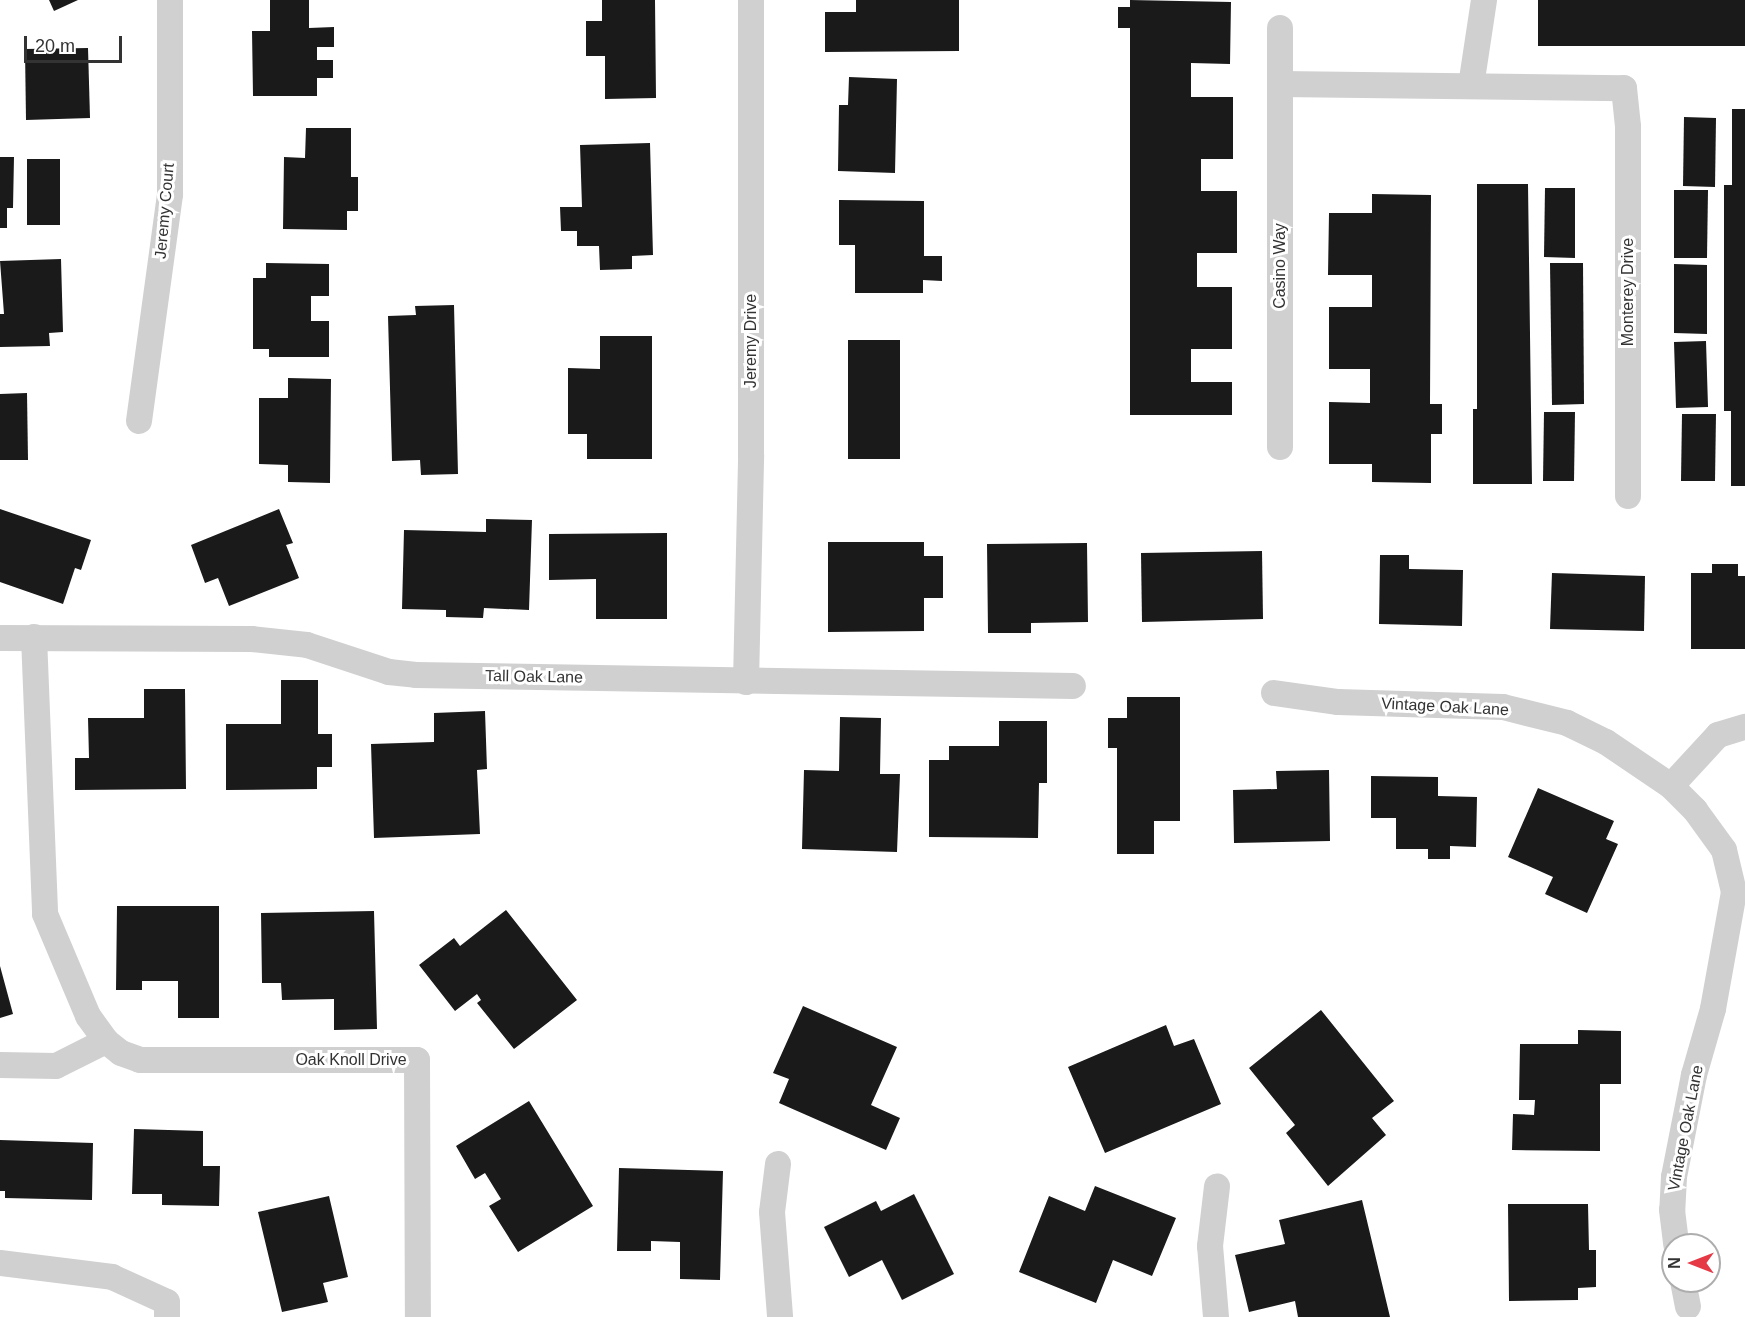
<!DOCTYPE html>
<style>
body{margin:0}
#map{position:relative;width:1745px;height:1317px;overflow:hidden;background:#fff;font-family:Helvetica,sans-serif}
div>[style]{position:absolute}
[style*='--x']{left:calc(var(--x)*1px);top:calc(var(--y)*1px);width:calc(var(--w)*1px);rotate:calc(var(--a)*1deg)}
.building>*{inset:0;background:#1a1a1a}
.minor>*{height:26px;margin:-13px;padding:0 13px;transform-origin:13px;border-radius:13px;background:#d0d0d0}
span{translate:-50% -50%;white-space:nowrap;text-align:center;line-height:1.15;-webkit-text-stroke:6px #fff;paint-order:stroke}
.street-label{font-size:16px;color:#333}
.north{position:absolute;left:1661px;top:1233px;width:60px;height:60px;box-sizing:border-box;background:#fff;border:2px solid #adadad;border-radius:50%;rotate:270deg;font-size:16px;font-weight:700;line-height:24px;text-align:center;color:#333}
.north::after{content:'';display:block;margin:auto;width:21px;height:27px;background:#e63946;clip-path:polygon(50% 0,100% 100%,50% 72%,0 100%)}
.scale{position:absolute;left:24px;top:36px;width:98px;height:27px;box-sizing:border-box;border:3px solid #333;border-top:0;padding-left:8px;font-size:18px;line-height:21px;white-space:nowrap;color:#333;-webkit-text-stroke:4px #fff;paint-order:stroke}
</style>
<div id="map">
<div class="building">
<div style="clip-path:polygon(49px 0,78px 0,54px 11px)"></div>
<div style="clip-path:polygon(270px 0,309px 0,309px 28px,334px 27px,334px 47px,317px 47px,317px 60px,333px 60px,333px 78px,317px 78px,317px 96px,253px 96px,252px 31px,270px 31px)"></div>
<div style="clip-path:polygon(602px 0,655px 0,656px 98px,605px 99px,605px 56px,586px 56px,586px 21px,602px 21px)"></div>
<div style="clip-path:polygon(856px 0,959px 0,959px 51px,825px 52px,825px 12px,856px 12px)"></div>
<div style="clip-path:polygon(1130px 0,1231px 2px,1230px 64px,1191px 63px,1191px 97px,1233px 97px,1233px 159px,1201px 159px,1201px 191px,1237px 191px,1237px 253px,1197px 253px,1197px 287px,1232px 287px,1232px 349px,1191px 349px,1191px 382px,1232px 382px,1232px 415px,1130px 415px,1130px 28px,1118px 28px,1118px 7px,1130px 7px)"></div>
<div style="clip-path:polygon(1538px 0,1745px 0,1745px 46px,1538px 46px)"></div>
<div style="clip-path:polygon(88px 48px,90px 118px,26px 120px,25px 49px)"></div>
<div style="clip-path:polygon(849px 77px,897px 79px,895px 173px,838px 171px,839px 105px,848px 105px)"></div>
<div style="clip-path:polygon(1732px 109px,1745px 109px,1745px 486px,1731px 486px,1731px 411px,1724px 411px,1724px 185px,1732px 185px)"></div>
<div style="clip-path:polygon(1684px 117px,1716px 118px,1715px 187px,1683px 186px)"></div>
<div style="clip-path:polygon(306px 128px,351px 128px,351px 177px,358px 177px,358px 211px,347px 211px,347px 230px,283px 229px,284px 157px,305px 158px)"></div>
<div style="clip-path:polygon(650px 143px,653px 255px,632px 256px,632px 269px,600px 270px,599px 246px,577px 246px,577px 231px,561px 231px,560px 207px,582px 207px,580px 145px)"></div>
<div style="clip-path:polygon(0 157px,14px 157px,13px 208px,7px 208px,7px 228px,0 228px)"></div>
<div style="clip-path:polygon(27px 159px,60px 159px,60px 225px,27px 225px)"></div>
<div style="clip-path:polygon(1477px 184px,1528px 184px,1532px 484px,1473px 484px,1473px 409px,1477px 409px)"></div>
<div style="clip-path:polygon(1545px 188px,1575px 188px,1575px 258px,1544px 257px)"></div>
<div style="clip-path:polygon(1674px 190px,1708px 190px,1707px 258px,1674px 258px)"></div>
<div style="clip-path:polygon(1372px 194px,1431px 195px,1430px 404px,1442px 404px,1442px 434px,1431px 434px,1431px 483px,1372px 482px,1372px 464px,1329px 464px,1329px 402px,1370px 403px,1370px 369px,1329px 369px,1329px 307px,1372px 307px,1372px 275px,1328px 275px,1329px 213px,1372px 213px)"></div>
<div style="clip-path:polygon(839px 200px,924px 201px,924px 256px,942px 256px,942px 281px,923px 280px,923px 293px,855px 293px,855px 245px,839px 245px)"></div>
<div style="clip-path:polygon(61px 259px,63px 332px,49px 333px,50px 346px,0 347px,0 314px,4px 314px,0 261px)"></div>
<div style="clip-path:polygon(266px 263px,329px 264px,329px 296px,311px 296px,311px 321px,329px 321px,329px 357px,269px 357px,269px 349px,253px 349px,253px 278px,266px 278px)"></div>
<div style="clip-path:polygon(1550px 263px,1583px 263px,1584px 404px,1552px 405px)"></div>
<div style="clip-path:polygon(1674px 264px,1707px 265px,1707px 334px,1674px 333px)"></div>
<div style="clip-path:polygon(454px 305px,458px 474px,421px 475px,420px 460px,392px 461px,388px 316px,416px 315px,415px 306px)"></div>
<div style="clip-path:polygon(600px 336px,652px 336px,652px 459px,587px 459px,587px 434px,568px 434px,568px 368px,600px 369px)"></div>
<div style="clip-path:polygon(848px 340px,900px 340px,900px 459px,848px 459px)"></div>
<div style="clip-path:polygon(1706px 341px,1708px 407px,1676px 408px,1674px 342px)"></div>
<div style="clip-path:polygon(288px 378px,331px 379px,330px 483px,288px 482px,288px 465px,259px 464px,259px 398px,288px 398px)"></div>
<div style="clip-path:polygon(27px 393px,28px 460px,0 460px,0 394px)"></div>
<div style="clip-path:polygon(1544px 412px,1575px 412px,1574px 481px,1543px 481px)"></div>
<div style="clip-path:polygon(1682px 414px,1716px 414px,1715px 481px,1681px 481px)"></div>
<div style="clip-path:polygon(0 509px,91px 540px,81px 570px,75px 568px,63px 604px,0 582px)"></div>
<div style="clip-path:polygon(279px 509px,293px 543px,286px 545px,299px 578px,229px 606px,218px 578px,205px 583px,191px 545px)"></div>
<div style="clip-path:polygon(486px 519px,532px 520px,529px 610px,484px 608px,483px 618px,446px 617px,446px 610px,402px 609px,404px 530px,486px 532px)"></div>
<div style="clip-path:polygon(667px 533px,667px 619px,596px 619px,596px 579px,549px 580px,549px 534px)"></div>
<div style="clip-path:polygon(828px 542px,924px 542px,924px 556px,943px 556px,943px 598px,924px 598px,924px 631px,828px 632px)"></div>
<div style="clip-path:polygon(1087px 543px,1088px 622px,1031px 623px,1031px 633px,988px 633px,987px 544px)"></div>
<div style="clip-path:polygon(1262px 551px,1263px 619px,1142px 622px,1141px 553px)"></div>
<div style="clip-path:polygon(1380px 555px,1409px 555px,1409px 569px,1463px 570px,1462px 626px,1379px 624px)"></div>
<div style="clip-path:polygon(1712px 564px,1738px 564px,1738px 576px,1745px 576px,1745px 649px,1691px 649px,1691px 573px,1712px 573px)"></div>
<div style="clip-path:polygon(1552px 573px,1645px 576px,1644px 631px,1550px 629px)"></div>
<div style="clip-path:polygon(281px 680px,318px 680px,318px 734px,332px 734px,332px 767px,317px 767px,317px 789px,226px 790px,226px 724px,281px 724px)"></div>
<div style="clip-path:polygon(144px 689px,185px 689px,186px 789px,75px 790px,75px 758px,89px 758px,88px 718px,144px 718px)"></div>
<div style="clip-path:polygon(1127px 697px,1180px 697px,1180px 821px,1154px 821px,1154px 854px,1117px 854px,1117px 748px,1108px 748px,1108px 718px,1127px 718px)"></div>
<div style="clip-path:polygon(485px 711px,487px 769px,477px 770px,480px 834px,374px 838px,371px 744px,434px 742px,434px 713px)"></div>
<div style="clip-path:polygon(840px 717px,881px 718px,880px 774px,900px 774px,897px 852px,802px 849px,804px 770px,839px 771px)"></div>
<div style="clip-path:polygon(999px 721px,1047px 721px,1047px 783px,1039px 783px,1038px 838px,929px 837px,929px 760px,949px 760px,949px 746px,999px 746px)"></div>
<div style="clip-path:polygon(1329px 770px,1330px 841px,1234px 843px,1233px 790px,1277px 789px,1276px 771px)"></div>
<div style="clip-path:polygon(1371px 776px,1438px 777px,1438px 796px,1477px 797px,1476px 847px,1450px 846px,1450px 859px,1428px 859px,1428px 849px,1396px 849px,1396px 818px,1371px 818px)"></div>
<div style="clip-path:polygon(1538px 788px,1614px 821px,1606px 839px,1618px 844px,1587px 913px,1545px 894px,1553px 877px,1508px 857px)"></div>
<div style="clip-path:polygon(117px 906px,219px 906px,219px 1018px,178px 1018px,178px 981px,142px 981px,142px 990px,116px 990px)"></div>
<div style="clip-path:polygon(506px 910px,577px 1000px,514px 1049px,477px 1003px,481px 1000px,477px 994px,455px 1011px,419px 965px,454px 938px,460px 946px)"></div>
<div style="clip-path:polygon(374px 911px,377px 1029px,334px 1030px,334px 999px,282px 1000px,281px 983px,262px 983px,261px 913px)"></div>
<div style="clip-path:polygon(0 966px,13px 1014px,0 1018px)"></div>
<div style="clip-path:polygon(803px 1006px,897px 1047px,871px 1105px,900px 1118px,886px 1150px,779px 1103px,789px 1079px,773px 1073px)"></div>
<div style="clip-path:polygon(1321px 1010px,1394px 1101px,1372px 1118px,1386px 1135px,1328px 1186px,1286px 1133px,1295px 1125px,1249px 1068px)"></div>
<div style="clip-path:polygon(1166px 1025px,1174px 1046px,1194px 1039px,1221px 1104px,1105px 1153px,1068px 1067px)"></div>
<div style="clip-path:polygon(1578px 1030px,1621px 1031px,1621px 1084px,1600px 1084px,1600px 1151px,1512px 1150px,1513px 1114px,1534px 1115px,1535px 1100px,1519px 1100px,1520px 1044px,1578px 1044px)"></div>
<div style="clip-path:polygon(529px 1101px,593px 1206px,518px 1252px,489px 1206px,501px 1199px,485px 1173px,475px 1179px,456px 1146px)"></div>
<div style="clip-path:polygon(134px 1129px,203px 1131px,203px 1166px,220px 1166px,219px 1206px,162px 1205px,162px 1194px,132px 1194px)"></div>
<div style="clip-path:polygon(0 1140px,93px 1143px,92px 1200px,5px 1198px,5px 1191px,0 1191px)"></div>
<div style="clip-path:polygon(619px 1168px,723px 1171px,720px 1280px,680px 1279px,680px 1242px,651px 1241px,651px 1251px,617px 1251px)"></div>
<div style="clip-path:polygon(1095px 1186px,1176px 1218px,1152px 1276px,1113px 1260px,1096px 1303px,1019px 1272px,1049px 1196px,1085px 1211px)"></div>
<div style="clip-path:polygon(914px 1194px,954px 1274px,902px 1300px,882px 1260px,849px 1277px,824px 1227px,876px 1201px,881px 1211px)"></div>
<div style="clip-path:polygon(329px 1196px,348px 1277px,323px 1283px,328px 1302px,282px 1312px,258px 1212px)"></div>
<div style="clip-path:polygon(1362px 1200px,1390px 1317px,1298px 1317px,1295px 1301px,1249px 1312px,1235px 1255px,1285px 1244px,1279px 1220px)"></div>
<div style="clip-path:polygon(1508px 1204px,1588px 1204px,1589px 1250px,1596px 1250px,1596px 1287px,1578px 1288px,1578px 1300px,1509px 1301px)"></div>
</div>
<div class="minor">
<div style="--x:1280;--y:28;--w:419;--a:90"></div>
<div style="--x:1280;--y:84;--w:344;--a:0.7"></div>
<div style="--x:1624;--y:88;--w:39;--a:84"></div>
<div style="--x:1628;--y:127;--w:369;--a:90"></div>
<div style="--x:1471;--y:86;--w:87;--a:-81.4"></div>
<div style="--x:139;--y:421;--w:229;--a:-82.2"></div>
<div style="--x:170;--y:194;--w:194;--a:-90"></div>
<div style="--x:34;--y:637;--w:277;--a:87.7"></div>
<div style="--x:45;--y:914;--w:111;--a:67.1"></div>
<div style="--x:88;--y:1016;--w:31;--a:54"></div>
<div style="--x:0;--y:638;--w:252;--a:0.2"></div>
<div style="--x:252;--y:639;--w:55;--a:6.2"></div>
<div style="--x:307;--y:645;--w:86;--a:18.2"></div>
<div style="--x:389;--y:672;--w:27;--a:6"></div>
<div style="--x:416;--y:675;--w:657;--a:0.96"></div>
<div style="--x:746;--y:682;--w:227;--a:-88.7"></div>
<div style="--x:751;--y:455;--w:455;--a:-90"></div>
<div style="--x:1274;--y:693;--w:65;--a:8"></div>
<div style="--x:1338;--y:702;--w:165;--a:1.7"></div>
<div style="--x:1503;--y:707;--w:66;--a:14"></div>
<div style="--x:1567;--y:723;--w:43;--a:26"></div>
<div style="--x:1606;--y:742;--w:78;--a:34.1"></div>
<div style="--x:1671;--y:786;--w:34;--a:45"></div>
<div style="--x:1695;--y:810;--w:49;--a:54.1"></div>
<div style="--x:1724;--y:850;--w:43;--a:76.6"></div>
<div style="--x:1734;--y:892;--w:119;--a:100.2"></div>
<div style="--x:1713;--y:1009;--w:69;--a:106.1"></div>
<div style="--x:1694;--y:1075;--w:104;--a:101.1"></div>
<div style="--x:1674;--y:1177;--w:33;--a:93"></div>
<div style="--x:1672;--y:1210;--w:35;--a:83"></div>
<div style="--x:1671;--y:786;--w:69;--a:-47.3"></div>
<div style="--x:1718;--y:735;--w:28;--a:-17"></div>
<div style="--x:0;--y:1065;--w:56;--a:1"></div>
<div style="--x:56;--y:1066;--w:56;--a:-26.6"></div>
<div style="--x:106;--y:1041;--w:19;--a:39"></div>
<div style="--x:121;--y:1053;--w:20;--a:20"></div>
<div style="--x:140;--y:1060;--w:277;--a:0"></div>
<div style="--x:417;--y:1060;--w:257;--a:89.8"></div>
<div style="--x:778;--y:1164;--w:48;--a:97.1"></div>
<div style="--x:772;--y:1212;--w:105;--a:85.6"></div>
<div style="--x:0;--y:1263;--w:113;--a:7.1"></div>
<div style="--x:112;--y:1277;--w:60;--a:24.4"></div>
<div style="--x:167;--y:1302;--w:15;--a:90"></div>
<div style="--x:1683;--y:1281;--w:26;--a:79"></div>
<div style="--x:1216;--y:1317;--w:71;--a:-94.8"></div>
<div style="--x:1210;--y:1246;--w:60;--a:-83.3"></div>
</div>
<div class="street-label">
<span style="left:165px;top:211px;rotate:-85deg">Jeremy Court</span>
<span style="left:1280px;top:266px;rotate:-90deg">Casino Way</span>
<span style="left:1628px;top:292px;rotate:-90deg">Monterey Drive</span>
<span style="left:751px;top:341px;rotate:-90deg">Jeremy Drive</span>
<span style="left:534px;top:677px;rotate:1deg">Tall Oak Lane</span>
<span style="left:1445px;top:707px;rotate:3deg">Vintage Oak Lane</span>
<span style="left:351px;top:1060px">Oak Knoll Drive</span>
<span style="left:1686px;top:1128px;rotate:-79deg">Vintage Oak Lane</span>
</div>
<div class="north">N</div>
<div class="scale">20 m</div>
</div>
